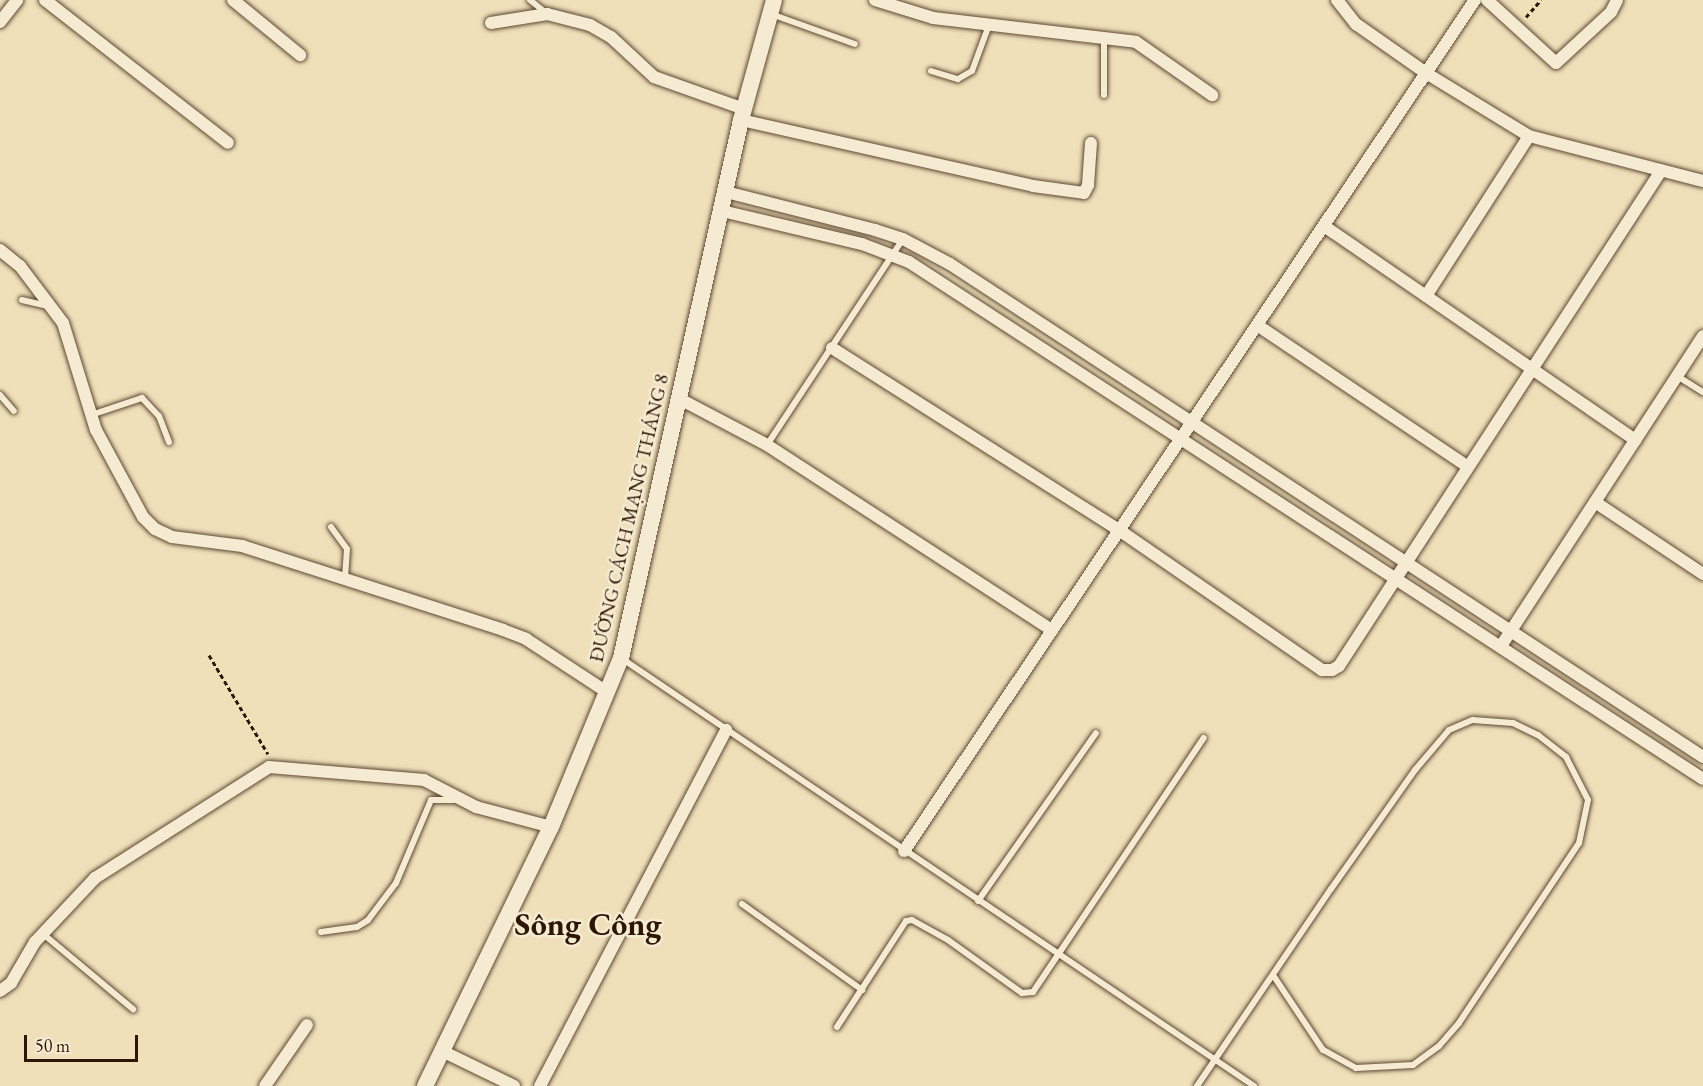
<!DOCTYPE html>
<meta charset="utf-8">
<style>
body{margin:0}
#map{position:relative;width:1703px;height:1086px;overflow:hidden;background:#efe0ba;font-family:"EB Garamond",serif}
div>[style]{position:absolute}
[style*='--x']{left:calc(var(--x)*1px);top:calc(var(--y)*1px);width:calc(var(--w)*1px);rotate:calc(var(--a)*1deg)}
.path>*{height:3px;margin-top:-1.5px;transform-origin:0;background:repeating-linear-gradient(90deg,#2e1603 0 4.5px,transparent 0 7.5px)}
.roads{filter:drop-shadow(0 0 2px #5e4831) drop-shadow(0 0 2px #5e4831)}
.lane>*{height:6px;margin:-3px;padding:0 3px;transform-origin:3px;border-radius:3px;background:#f5ebd2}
.street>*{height:12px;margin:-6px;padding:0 6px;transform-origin:6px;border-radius:6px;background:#f5ebd2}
.secondary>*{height:16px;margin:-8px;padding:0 8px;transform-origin:8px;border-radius:8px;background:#f5ebd2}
span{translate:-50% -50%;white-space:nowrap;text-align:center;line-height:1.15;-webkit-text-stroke:5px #f5ebd2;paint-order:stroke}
.street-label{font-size:20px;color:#2e1603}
.town-label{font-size:32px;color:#2e1603;font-weight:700}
.scale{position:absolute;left:24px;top:1035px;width:114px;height:27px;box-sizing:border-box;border:3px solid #2e1603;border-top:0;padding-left:8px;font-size:18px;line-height:21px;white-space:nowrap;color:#2e1603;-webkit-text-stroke:4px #f5ebd2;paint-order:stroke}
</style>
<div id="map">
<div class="path">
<div style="--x:1526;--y:17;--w:23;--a:-49"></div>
<div style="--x:209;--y:655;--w:115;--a:59.2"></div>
</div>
<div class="roads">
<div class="lane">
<div style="--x:530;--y:0;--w:21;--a:39"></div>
<div style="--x:771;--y:14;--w:89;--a:19.7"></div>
<div style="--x:1104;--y:38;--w:57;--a:90"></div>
<div style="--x:931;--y:71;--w:28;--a:17"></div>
<div style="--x:958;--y:79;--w:16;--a:-30"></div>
<div style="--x:972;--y:71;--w:49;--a:-69.7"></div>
<div style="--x:22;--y:300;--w:27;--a:13"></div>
<div style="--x:1677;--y:376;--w:31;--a:32"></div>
<div style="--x:0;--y:395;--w:21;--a:49"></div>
<div style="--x:91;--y:415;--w:54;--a:-18.4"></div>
<div style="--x:142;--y:398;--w:25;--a:47"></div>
<div style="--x:159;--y:416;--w:28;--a:69"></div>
<div style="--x:767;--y:445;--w:247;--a:-56.6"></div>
<div style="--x:331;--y:527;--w:27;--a:54"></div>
<div style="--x:347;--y:549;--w:30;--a:94"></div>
<div style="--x:621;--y:658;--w:764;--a:34.06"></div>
<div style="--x:978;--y:901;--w:205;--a:-54.9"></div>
<div style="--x:742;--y:904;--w:148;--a:35.6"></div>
<div style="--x:321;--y:932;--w:36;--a:-8"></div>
<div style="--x:357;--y:927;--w:13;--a:-32"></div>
<div style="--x:368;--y:920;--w:46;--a:-52.9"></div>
<div style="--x:396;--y:883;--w:90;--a:-67.1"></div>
<div style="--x:431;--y:800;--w:23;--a:0"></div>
<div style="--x:42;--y:933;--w:119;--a:39.9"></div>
<div style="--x:837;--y:1027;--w:126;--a:-56.9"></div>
<div style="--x:906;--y:921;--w:6;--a:-9"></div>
<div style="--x:912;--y:920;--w:41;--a:29.1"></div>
<div style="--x:948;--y:940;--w:91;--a:35.6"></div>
<div style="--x:1022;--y:993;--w:11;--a:-5"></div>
<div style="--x:1033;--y:992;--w:306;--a:-56.1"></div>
<div style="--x:1197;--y:1086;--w:238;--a:-55.8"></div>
<div style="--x:1331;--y:889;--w:146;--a:-54.8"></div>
<div style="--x:1415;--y:770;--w:52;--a:-49.6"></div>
<div style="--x:1449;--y:730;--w:26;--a:-23"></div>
<div style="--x:1473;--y:720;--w:40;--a:4.3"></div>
<div style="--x:1513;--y:723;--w:28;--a:26"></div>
<div style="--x:1538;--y:735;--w:36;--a:38"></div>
<div style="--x:1566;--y:757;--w:48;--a:62.9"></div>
<div style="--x:1588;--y:800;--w:44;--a:101.8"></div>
<div style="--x:1579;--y:843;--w:216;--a:123.7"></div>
<div style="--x:1459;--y:1023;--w:30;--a:131"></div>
<div style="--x:1439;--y:1046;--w:32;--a:144"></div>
<div style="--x:1413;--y:1065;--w:57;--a:177"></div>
<div style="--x:1356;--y:1068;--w:38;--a:-151"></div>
<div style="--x:1323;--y:1050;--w:90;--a:-123.7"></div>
</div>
<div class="street">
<div style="--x:45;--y:0;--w:232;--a:38"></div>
<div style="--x:233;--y:0;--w:87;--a:39.4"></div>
<div style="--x:875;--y:0;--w:61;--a:17.2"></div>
<div style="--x:933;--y:18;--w:204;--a:6.7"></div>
<div style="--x:1136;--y:42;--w:93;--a:34.9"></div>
<div style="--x:1337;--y:0;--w:31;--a:52"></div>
<div style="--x:1356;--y:24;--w:85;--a:35"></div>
<div style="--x:1426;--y:73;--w:121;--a:31.5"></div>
<div style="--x:1529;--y:136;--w:180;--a:14.5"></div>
<div style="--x:1487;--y:0;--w:93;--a:42.4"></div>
<div style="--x:1556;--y:63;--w:75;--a:-42.8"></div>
<div style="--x:1611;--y:12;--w:13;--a:-63"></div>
<div style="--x:0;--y:22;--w:28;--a:-52"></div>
<div style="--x:491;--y:23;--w:57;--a:-9.1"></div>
<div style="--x:547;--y:14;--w:44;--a:14.3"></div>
<div style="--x:590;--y:25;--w:24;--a:30"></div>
<div style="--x:611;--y:37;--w:59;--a:42.9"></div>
<div style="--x:654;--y:77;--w:96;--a:19.6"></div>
<div style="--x:741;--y:120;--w:299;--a:12.7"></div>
<div style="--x:1033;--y:186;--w:51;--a:7.8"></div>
<div style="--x:1084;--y:193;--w:9;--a:-63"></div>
<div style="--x:1088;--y:185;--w:42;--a:-85.9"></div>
<div style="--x:726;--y:192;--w:154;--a:14.3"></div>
<div style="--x:875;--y:230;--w:29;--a:18"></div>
<div style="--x:903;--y:239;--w:53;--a:28"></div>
<div style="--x:950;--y:264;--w:900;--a:33.21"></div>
<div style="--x:722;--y:211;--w:144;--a:13.3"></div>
<div style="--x:862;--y:244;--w:50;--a:21"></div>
<div style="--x:909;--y:262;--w:947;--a:33.07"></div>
<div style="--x:1324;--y:226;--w:378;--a:34.5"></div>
<div style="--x:0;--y:250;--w:26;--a:39"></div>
<div style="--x:20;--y:266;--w:71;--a:53"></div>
<div style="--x:63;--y:323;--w:112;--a:72.9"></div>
<div style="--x:96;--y:430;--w:99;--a:61.6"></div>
<div style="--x:143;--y:517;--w:17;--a:45"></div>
<div style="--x:155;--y:529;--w:19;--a:25"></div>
<div style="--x:172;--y:537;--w:71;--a:7.3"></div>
<div style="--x:242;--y:546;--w:274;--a:17.8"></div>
<div style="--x:503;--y:630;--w:25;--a:21"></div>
<div style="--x:526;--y:639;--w:97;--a:33.2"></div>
<div style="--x:1426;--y:296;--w:190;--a:-57.2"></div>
<div style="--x:1257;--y:325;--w:253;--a:33.9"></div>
<div style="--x:832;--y:348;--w:340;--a:32.4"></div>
<div style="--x:1119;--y:530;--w:247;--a:34.6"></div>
<div style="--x:1322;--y:670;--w:10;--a:0"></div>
<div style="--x:1332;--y:670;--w:8;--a:-30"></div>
<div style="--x:1339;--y:666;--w:591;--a:-56.96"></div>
<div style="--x:678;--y:398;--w:101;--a:27.8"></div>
<div style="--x:767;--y:445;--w:340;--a:33"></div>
<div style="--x:1595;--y:502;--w:130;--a:33.7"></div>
<div style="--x:1501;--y:646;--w:370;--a:-56.9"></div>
<div style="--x:904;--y:851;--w:1025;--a:-56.14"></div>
<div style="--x:0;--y:991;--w:14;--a:-36"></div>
<div style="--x:11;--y:983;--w:48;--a:-59.7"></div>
<div style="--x:35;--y:942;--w:88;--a:-46.8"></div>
<div style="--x:95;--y:878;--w:206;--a:-32.5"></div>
<div style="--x:269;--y:767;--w:156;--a:4.8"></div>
<div style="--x:424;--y:780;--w:59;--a:27.4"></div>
<div style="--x:476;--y:807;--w:78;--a:14.9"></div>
<div style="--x:444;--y:1052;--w:78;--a:25.9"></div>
<div style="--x:265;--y:1086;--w:74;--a:-55.5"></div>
<div style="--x:540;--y:1086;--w:402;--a:-62.4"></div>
</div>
<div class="secondary">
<div style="--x:425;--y:1086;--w:288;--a:-64.1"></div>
<div style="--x:551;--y:827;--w:183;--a:-67.5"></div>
<div style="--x:621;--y:658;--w:551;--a:-77.43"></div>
<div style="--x:741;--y:120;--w:124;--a:-74.6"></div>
</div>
</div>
<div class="street-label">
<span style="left:629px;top:518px;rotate:-77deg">ĐƯỜNG CÁCH MẠNG THÁNG 8</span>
</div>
<div class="town-label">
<span style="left:588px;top:924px">Sông Công</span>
</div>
<div class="scale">50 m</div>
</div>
